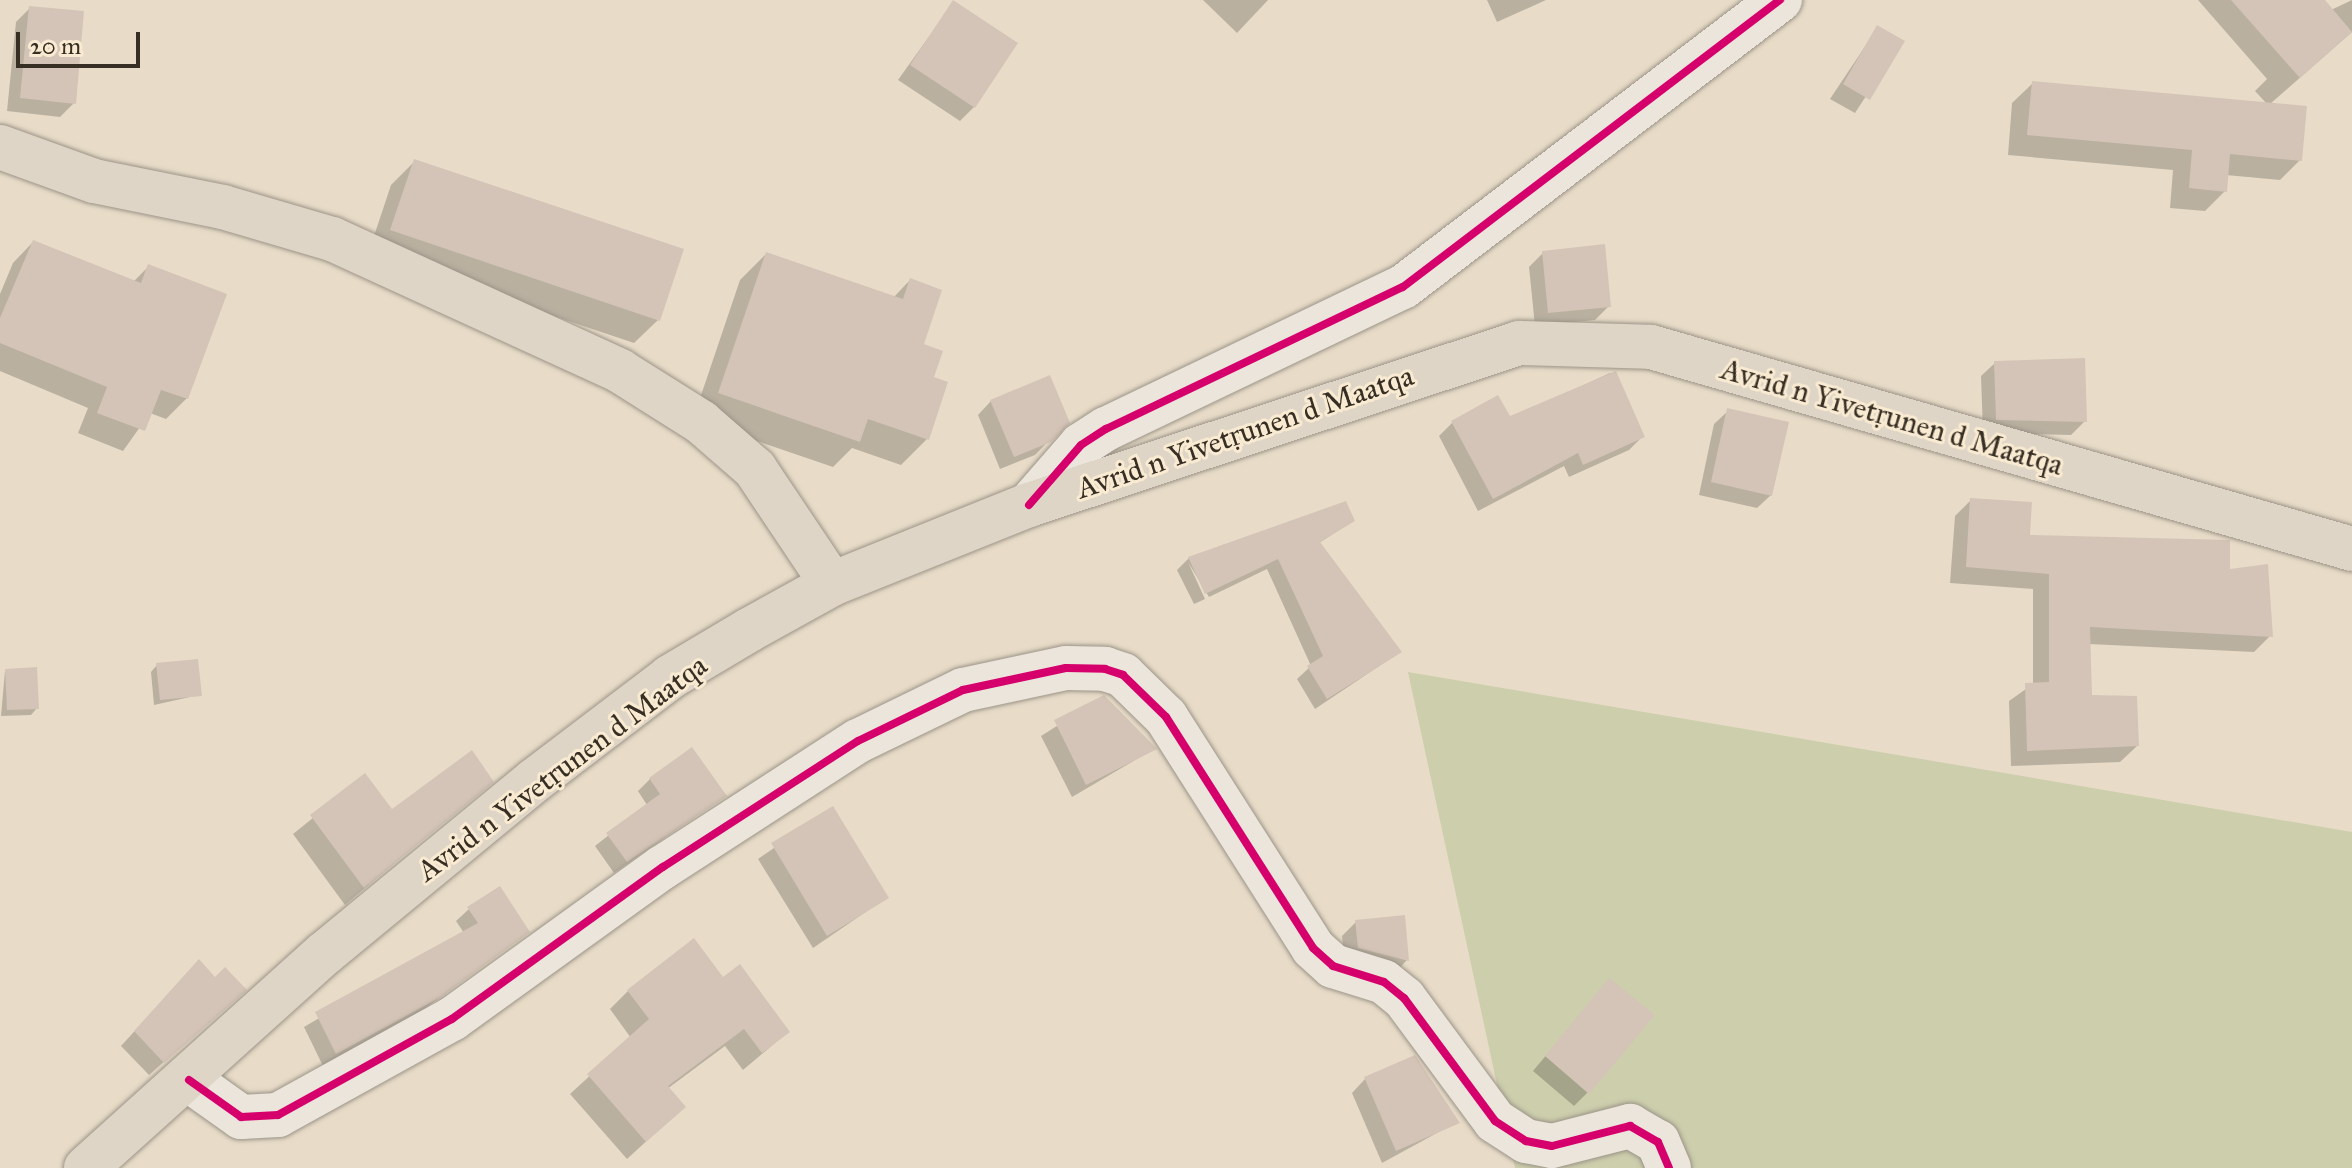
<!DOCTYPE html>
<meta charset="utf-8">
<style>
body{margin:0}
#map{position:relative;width:2352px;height:1168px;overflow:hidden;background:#e8dcc8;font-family:"IM FELL Great Primer",serif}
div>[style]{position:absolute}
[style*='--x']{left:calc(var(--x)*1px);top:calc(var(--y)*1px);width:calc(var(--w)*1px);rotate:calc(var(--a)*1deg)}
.green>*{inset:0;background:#ccceac}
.shadow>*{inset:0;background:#0003}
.building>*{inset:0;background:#d4c4b7}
.roads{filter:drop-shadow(0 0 2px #9c9488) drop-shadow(0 0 2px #9c9488)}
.minor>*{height:44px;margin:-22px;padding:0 22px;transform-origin:22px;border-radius:22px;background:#ebe5dc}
.major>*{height:44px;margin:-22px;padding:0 22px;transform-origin:22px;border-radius:22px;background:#dfd5c6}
.cycleway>*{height:8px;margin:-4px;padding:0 4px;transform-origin:4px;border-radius:4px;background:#d6006c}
span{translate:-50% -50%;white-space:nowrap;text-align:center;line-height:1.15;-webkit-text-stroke:6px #f9ead2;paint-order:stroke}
.street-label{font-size:30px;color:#382f24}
.scale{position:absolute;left:16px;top:32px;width:124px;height:36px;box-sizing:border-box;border:4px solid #382f24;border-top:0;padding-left:10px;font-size:24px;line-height:28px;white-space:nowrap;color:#382f24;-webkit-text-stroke:6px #f9ead2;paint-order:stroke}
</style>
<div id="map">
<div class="green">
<div style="clip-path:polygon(1408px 672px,2352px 832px,2352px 1168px,1515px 1168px)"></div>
</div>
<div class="shadow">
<div style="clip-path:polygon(1203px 0,1268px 0,1237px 33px)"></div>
<div style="clip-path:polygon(1487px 0,1546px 0,1497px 22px)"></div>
<div style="clip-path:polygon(2198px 0,2323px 0,2331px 10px,2352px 0,2352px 32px,2270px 104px,2300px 160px,2280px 180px,2226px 175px,2225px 191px,2205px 211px,2170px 208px,2173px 170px,2008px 155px,2012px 103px,2033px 83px,2267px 104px,2255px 91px,2267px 79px)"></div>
<div style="clip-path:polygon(953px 3px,974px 107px,960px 121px,898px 80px)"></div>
<div style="clip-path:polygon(30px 8px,74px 103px,60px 117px,7px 111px,16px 22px)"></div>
<div style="clip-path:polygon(1878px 27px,1902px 41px,1855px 113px,1830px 99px)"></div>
<div style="clip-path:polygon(415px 161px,658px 320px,634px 343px,368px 254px,391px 185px)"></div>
<div style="clip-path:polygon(33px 242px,133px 282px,148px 267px,187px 398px,166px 419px,150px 413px,123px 451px,78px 433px,88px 408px,0 371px,0 294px,13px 263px)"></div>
<div style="clip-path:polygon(1543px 253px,1609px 306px,1595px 320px,1535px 326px,1529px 267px)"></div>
<div style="clip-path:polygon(766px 254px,893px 298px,910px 280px,932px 379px,927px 439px,901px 465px,852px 448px,833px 467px,693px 419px,740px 280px)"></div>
<div style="clip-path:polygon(1995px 363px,2085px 421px,2071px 435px,1983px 433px,1981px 376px)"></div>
<div style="clip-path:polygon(1610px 373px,1643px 436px,1629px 450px,1569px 477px,1564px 466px,1478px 511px,1439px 436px,1452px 423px,1509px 419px)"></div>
<div style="clip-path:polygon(991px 401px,1067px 422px,1035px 455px,1000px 469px,978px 415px)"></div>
<div style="clip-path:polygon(1728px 411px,1771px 495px,1757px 508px,1699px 495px,1714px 424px)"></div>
<div style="clip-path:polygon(1971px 500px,2028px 537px,2228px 541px,2228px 571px,2270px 636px,2254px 652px,2089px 644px,2090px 697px,2137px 746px,2120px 762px,2011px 766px,2009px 701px,2033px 684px,2033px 589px,1950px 583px,1955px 516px)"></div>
<div style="clip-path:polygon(1345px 504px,1353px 521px,1319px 543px,1400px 652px,1315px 709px,1297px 679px,1311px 666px,1267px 569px,1209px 597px,1188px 562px,1205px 599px,1194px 604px,1177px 570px,1189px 558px)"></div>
<div style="clip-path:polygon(157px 665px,199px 695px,154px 705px,151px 672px)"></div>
<div style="clip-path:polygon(5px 671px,37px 708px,31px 715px,1px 716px)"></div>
<div style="clip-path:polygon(1103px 697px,1154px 749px,1072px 797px,1041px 736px)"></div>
<div style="clip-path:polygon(365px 776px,392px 812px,491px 781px,345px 905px,293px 834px)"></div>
<div style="clip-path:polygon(650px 779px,724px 796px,614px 873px,595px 846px,647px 805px,638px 791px)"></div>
<div style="clip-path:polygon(832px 808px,886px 898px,813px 948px,758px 859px)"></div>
<div style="clip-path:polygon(469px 909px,528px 932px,423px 1010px,323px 1066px,304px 1027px,464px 933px,456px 921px)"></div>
<div style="clip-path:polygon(1356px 922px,1407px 960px,1394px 974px,1345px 961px,1342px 936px)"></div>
<div style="clip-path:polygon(185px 976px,230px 1003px,149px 1075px,121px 1046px)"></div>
<div style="clip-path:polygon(723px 979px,788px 1032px,743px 1070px,725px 1046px,667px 1089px,664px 1125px,627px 1159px,570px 1094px,631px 1038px,610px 1009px,628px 991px)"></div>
<div style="clip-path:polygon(1609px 980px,1588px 1092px,1574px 1106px,1533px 1071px)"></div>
<div style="clip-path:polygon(1365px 1079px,1457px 1122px,1382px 1163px,1352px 1093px)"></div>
</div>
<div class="building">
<div style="clip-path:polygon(953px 0,1018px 43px,975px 108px,910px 65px)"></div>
<div style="clip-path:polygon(2231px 0,2325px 0,2352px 32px,2300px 78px)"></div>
<div style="clip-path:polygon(29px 6px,84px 11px,76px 104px,20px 98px)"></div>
<div style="clip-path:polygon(1877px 25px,1905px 41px,1870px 100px,1843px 84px)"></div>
<div style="clip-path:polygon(2032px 81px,2307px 106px,2302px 161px,2230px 154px,2227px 192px,2189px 188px,2192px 150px,2027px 135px)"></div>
<div style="clip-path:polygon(414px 159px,684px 249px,660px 321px,390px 230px)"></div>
<div style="clip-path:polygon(33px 240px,141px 283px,148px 264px,227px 294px,188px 399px,161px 390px,145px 431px,97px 413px,107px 387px,0 343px,0 318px)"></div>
<div style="clip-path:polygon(1605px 244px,1611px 307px,1548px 313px,1542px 251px)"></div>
<div style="clip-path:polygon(766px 252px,903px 299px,910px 278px,942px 290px,924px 344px,943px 351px,934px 377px,948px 382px,929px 440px,868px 419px,860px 442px,718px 393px)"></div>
<div style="clip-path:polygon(2085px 358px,2087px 422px,1996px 420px,1994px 361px)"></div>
<div style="clip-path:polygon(1616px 371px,1645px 437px,1583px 465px,1578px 453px,1493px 499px,1451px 421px,1498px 395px,1510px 416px)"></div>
<div style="clip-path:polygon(1050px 375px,1070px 423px,1051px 442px,1014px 457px,990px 400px)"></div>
<div style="clip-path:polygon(1727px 408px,1789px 422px,1772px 496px,1711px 482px)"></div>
<div style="clip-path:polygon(1970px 498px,2032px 502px,2030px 535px,2230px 540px,2230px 569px,2268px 564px,2273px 637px,2090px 627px,2092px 695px,2137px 696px,2139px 746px,2027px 751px,2025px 683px,2049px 682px,2049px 574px,1966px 567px)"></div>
<div style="clip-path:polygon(1346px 501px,1355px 521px,1320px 542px,1402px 652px,1327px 699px,1307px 666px,1323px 656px,1278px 559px,1205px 594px,1188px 557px)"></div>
<div style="clip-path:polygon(198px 659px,202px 696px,160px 700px,156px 663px)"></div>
<div style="clip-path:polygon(37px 667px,39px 709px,7px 710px,5px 669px)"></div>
<div style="clip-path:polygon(1104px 695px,1157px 749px,1086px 785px,1054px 720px)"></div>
<div style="clip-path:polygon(692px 747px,727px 796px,627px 862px,606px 833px,660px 794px,649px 778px)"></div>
<div style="clip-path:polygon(472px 750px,494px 782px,364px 888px,310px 815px,365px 773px,392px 809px)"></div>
<div style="clip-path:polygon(833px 806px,889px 898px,827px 936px,771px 843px)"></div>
<div style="clip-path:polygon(500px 886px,530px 932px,439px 998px,336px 1054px,315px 1012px,478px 923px,467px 907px)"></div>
<div style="clip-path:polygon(1405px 915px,1409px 961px,1358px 948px,1355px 920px)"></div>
<div style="clip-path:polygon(694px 938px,723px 977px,740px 964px,790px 1032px,762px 1053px,744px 1029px,668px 1086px,686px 1107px,646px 1142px,587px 1074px,649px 1019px,627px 990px)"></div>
<div style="clip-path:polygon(199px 959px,215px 977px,225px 967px,247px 990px,164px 1063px,134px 1031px)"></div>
<div style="clip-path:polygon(1609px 978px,1655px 1015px,1589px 1094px,1545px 1056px)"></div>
<div style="clip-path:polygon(1415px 1055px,1460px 1123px,1396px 1151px,1364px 1077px)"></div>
</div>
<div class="roads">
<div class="minor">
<div style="--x:1029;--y:505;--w:79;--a:-49.1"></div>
<div style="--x:1081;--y:445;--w:30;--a:-33"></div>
<div style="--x:1106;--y:429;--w:329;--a:-25.6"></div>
<div style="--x:1403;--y:287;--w:474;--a:-37.3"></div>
<div style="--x:189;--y:1080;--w:64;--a:35.4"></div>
<div style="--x:241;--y:1117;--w:37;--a:-3"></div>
<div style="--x:278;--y:1115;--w:199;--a:-28.9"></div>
<div style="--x:452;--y:1019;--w:260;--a:-35.8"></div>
<div style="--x:663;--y:867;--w:232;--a:-32.9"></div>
<div style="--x:858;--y:741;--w:117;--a:-25.9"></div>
<div style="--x:963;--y:690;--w:105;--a:-12.1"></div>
<div style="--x:1066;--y:668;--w:39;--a:1"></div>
<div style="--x:1105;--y:669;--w:19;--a:18"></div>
<div style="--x:1123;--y:675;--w:60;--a:44.3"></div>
<div style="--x:1166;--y:717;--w:274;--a:57.5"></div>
<div style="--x:1313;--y:948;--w:27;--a:42"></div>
<div style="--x:1333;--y:966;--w:53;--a:17.4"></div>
<div style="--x:1384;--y:982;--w:26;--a:39"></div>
<div style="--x:1404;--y:998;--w:153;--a:53.5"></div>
<div style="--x:1495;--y:1121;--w:37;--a:33"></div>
<div style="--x:1526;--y:1141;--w:26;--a:11"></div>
<div style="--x:1552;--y:1146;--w:81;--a:-14.4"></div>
<div style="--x:1630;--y:1126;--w:32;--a:30"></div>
<div style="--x:1658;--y:1142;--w:28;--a:67"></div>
</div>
<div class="major">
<div style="--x:0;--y:147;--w:100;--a:19.9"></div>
<div style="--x:94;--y:181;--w:132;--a:11.4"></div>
<div style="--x:223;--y:207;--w:114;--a:16.4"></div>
<div style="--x:332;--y:239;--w:317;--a:24.6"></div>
<div style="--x:620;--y:371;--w:96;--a:32.2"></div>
<div style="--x:701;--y:422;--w:72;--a:41"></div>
<div style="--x:755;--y:469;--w:138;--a:56.2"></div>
<div style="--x:86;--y:1168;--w:321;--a:-42"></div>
<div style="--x:325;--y:953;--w:272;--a:-39.5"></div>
<div style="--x:535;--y:780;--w:170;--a:-37.3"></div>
<div style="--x:670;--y:677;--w:92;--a:-30.7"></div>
<div style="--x:749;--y:630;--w:95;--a:-29"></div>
<div style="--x:832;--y:584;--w:212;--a:-21.9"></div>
<div style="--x:1029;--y:505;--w:516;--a:-18.29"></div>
<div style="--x:1519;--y:343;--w:132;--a:1.7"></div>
<div style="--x:1651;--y:347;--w:730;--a:16.07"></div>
</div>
</div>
<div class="cycleway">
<div style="--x:1029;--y:505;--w:79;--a:-49.1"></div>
<div style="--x:1081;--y:445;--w:30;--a:-33"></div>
<div style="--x:1106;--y:429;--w:329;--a:-25.6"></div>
<div style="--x:1403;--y:287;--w:474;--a:-37.3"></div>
<div style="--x:189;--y:1080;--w:64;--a:35.4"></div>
<div style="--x:241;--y:1117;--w:37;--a:-3"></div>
<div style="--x:278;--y:1115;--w:199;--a:-28.9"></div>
<div style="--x:452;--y:1019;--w:260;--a:-35.8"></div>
<div style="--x:663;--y:867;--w:232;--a:-32.9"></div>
<div style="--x:858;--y:741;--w:117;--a:-25.9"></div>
<div style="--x:963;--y:690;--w:105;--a:-12.1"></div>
<div style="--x:1066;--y:668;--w:39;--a:1"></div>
<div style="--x:1105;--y:669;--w:19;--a:18"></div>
<div style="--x:1123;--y:675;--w:60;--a:44.3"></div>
<div style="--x:1166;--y:717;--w:274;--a:57.5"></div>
<div style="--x:1313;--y:948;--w:27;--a:42"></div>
<div style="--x:1333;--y:966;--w:53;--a:17.4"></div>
<div style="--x:1384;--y:982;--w:26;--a:39"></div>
<div style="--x:1404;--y:998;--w:153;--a:53.5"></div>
<div style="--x:1495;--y:1121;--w:37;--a:33"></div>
<div style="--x:1526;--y:1141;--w:26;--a:11"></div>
<div style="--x:1552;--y:1146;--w:81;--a:-14.4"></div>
<div style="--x:1630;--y:1126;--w:32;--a:30"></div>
<div style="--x:1658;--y:1142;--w:28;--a:67"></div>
</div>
<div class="street-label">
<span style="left:1892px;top:417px;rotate:16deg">Avrid n Yivetṛunen d Maatqa</span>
<span style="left:1245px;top:432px;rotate:-19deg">Avrid n Yivetṛunen d Maatqa</span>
<span style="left:562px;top:768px;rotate:-37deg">Avrid n Yivetṛunen d Maatqa</span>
</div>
<div class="scale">20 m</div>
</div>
